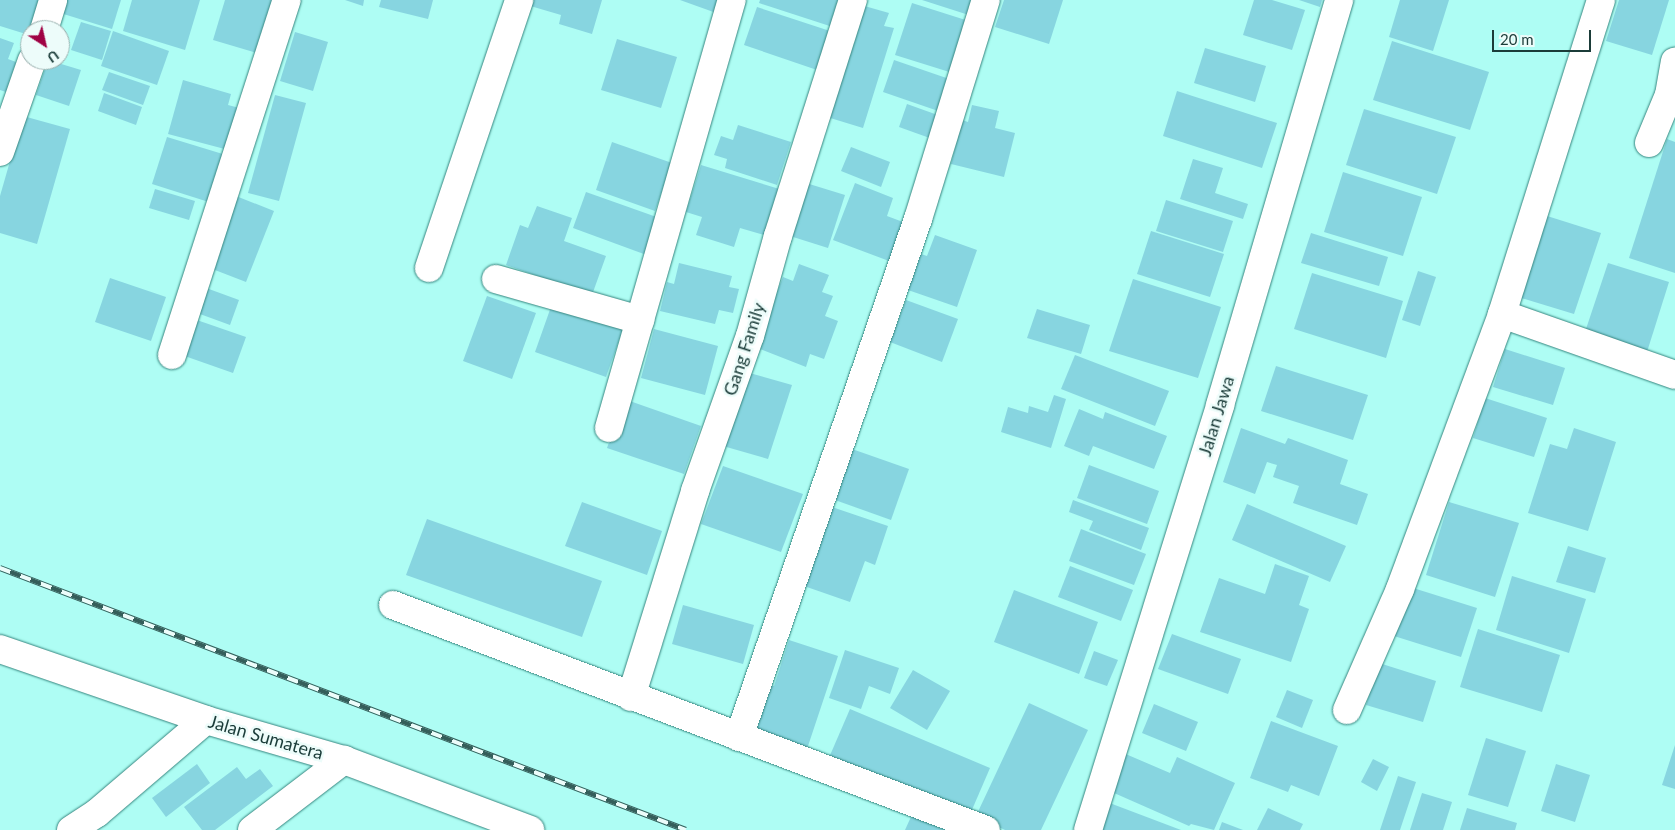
<!DOCTYPE html>
<style>
body{margin:0}
#map{position:relative;width:1675px;height:830px;overflow:hidden;background:#aefdf4;font-family:Lato,sans-serif}
div>[style]{position:absolute}
[style*='--x']{left:calc(var(--x)*1px);top:calc(var(--y)*1px);width:calc(var(--w)*1px);rotate:calc(var(--a)*1deg)}
.building>*{inset:0;background:#87d5e0}
.roads{filter:drop-shadow(0 0 1px #35857e) drop-shadow(0 0 1px #35857e)}
.minor>*{height:28px;margin:-14px;padding:0 14px;transform-origin:14px;border-radius:14px;background:#fff}
.rail>*{height:5.5px;margin-top:-2.75px;transform-origin:0;background:repeating-linear-gradient(90deg,#edfcfa 0 11px,#355e5a 0 22px);box-sizing:border-box;border-block:1px solid #355e5a}
span{translate:-50% -50%;white-space:nowrap;text-align:center;line-height:1.15;-webkit-text-stroke:5px #edfcfa;paint-order:stroke}
.street-label{font-size:18px;color:#1b3c39}
.north{position:absolute;left:20px;top:20px;width:50px;height:50px;box-sizing:border-box;background:#edfcfa;border:1px solid #99afad;border-radius:50%;rotate:145deg;font-size:14px;font-weight:700;line-height:20px;text-align:center;color:#1b3c39}
.north::after{content:'';display:block;margin:auto;width:18px;height:22px;background:#9f0244;clip-path:polygon(50% 0,100% 100%,50% 72%,0 100%)}
.scale{position:absolute;left:1492px;top:30px;width:99px;height:22px;box-sizing:border-box;border:2px solid #1b3c39;border-top:0;padding-left:6px;font-size:15px;line-height:18px;white-space:nowrap;color:#1b3c39;-webkit-text-stroke:4px #edfcfa;paint-order:stroke}
</style>
<div id="map">
<div class="building">
<div style="clip-path:polygon(0 0,40px 0,29px 35px,0 26px)"></div>
<div style="clip-path:polygon(61px 0,121px 0,112px 29px,57px 12px)"></div>
<div style="clip-path:polygon(132px 0,200px 0,185px 50px,123px 31px)"></div>
<div style="clip-path:polygon(225px 0,284px 0,267px 56px,213px 40px)"></div>
<div style="clip-path:polygon(345px 0,364px 0,363px 6px)"></div>
<div style="clip-path:polygon(381px 0,433px 0,428px 19px,379px 7px)"></div>
<div style="clip-path:polygon(529px 0,602px 0,592px 34px,559px 24px,561px 15px,527px 5px)"></div>
<div style="clip-path:polygon(680px 0,724px 0,719px 14px)"></div>
<div style="clip-path:polygon(760px 0,852px 0,842px 30px,759px 3px)"></div>
<div style="clip-path:polygon(922px 0,980px 0,975px 17px)"></div>
<div style="clip-path:polygon(1004px 0,1063px 0,1049px 44px,995px 27px)"></div>
<div style="clip-path:polygon(1254px 0,1272px 0,1305px 10px,1292px 50px,1243px 35px)"></div>
<div style="clip-path:polygon(1299px 0,1322px 0,1320px 7px)"></div>
<div style="clip-path:polygon(1400px 0,1449px 0,1433px 51px,1389px 37px)"></div>
<div style="clip-path:polygon(1619px 0,1669px 0,1652px 55px,1606px 41px)"></div>
<div style="clip-path:polygon(912px 3px,975px 23px,959px 75px,895px 55px)"></div>
<div style="clip-path:polygon(861px 5px,889px 13px,884px 26px,894px 28px,863px 128px,827px 117px)"></div>
<div style="clip-path:polygon(757px 7px,833px 32px,820px 71px,744px 45px)"></div>
<div style="clip-path:polygon(81px 22px,111px 31px,102px 60px,71px 50px)"></div>
<div style="clip-path:polygon(113px 31px,169px 51px,157px 85px,101px 66px)"></div>
<div style="clip-path:polygon(295px 32px,328px 42px,313px 91px,280px 81px)"></div>
<div style="clip-path:polygon(0 38px,14px 43px,8px 59px,16px 62px,6px 92px,0 90px)"></div>
<div style="clip-path:polygon(617px 39px,677px 57px,661px 108px,601px 90px)"></div>
<div style="clip-path:polygon(1392px 41px,1489px 72px,1470px 130px,1373px 100px)"></div>
<div style="clip-path:polygon(1205px 48px,1266px 66px,1255px 102px,1194px 83px)"></div>
<div style="clip-path:polygon(48px 60px,81px 70px,69px 106px,36px 95px)"></div>
<div style="clip-path:polygon(894px 60px,958px 82px,947px 114px,883px 92px)"></div>
<div style="clip-path:polygon(109px 72px,150px 86px,143px 105px,102px 90px)"></div>
<div style="clip-path:polygon(183px 80px,231px 94px,228px 105px,247px 110px,236px 152px,168px 134px)"></div>
<div style="clip-path:polygon(1177px 91px,1277px 123px,1262px 168px,1163px 136px)"></div>
<div style="clip-path:polygon(104px 93px,142px 107px,136px 125px,98px 111px)"></div>
<div style="clip-path:polygon(275px 95px,306px 103px,279px 201px,248px 193px)"></div>
<div style="clip-path:polygon(907px 104px,946px 118px,938px 141px,899px 127px)"></div>
<div style="clip-path:polygon(972px 105px,999px 111px,995px 128px,1015px 133px,1004px 177px,951px 164px,962px 120px,968px 122px)"></div>
<div style="clip-path:polygon(1364px 109px,1456px 137px,1437px 194px,1346px 165px)"></div>
<div style="clip-path:polygon(23px 116px,70px 129px,37px 244px,0 233px,0 196px)"></div>
<div style="clip-path:polygon(738px 125px,791px 142px,777px 185px,725px 168px,727px 159px,714px 155px,721px 136px,733px 140px)"></div>
<div style="clip-path:polygon(167px 137px,226px 155px,215px 204px,152px 184px)"></div>
<div style="clip-path:polygon(1667px 139px,1675px 142px,1675px 273px,1629px 258px)"></div>
<div style="clip-path:polygon(612px 142px,672px 163px,655px 211px,596px 190px)"></div>
<div style="clip-path:polygon(851px 147px,890px 162px,881px 187px,841px 171px)"></div>
<div style="clip-path:polygon(1193px 159px,1223px 168px,1215px 193px,1248px 204px,1243px 219px,1180px 199px)"></div>
<div style="clip-path:polygon(701px 165px,786px 191px,771px 237px,740px 228px,734px 247px,696px 235px,702px 217px,686px 212px)"></div>
<div style="clip-path:polygon(1343px 172px,1422px 197px,1403px 256px,1324px 232px)"></div>
<div style="clip-path:polygon(806px 183px,845px 195px,828px 248px,790px 236px)"></div>
<div style="clip-path:polygon(855px 183px,893px 198px,887px 216px,911px 225px,897px 264px,833px 240px)"></div>
<div style="clip-path:polygon(155px 189px,195px 201px,189px 220px,149px 208px)"></div>
<div style="clip-path:polygon(586px 192px,665px 220px,652px 257px,573px 228px)"></div>
<div style="clip-path:polygon(231px 194px,274px 211px,246px 282px,202px 265px)"></div>
<div style="clip-path:polygon(1166px 200px,1233px 221px,1223px 252px,1156px 231px)"></div>
<div style="clip-path:polygon(537px 206px,572px 218px,564px 241px,606px 256px,592px 295px,506px 265px,520px 225px,528px 228px)"></div>
<div style="clip-path:polygon(1544px 215px,1601px 233px,1574px 314px,1518px 297px)"></div>
<div style="clip-path:polygon(1151px 231px,1224px 254px,1210px 297px,1137px 274px)"></div>
<div style="clip-path:polygon(1311px 233px,1388px 257px,1379px 286px,1301px 263px)"></div>
<div style="clip-path:polygon(935px 235px,977px 250px,957px 307px,908px 290px,921px 254px,927px 256px)"></div>
<div style="clip-path:polygon(679px 263px,732px 276px,729px 287px,739px 289px,733px 313px,719px 310px,715px 324px,660px 311px,667px 282px,674px 284px)"></div>
<div style="clip-path:polygon(1608px 263px,1669px 282px,1647px 352px,1585px 332px)"></div>
<div style="clip-path:polygon(799px 264px,829px 275px,822px 292px,833px 296px,825px 316px,838px 321px,824px 359px,810px 354px,806px 367px,755px 347px,783px 277px,793px 281px)"></div>
<div style="clip-path:polygon(1418px 271px,1436px 277px,1420px 326px,1402px 320px)"></div>
<div style="clip-path:polygon(1312px 273px,1403px 301px,1386px 358px,1294px 329px)"></div>
<div style="clip-path:polygon(110px 278px,166px 297px,151px 341px,95px 322px)"></div>
<div style="clip-path:polygon(1133px 279px,1221px 307px,1198px 378px,1109px 351px)"></div>
<div style="clip-path:polygon(198px 285px,239px 300px,230px 325px,189px 310px)"></div>
<div style="clip-path:polygon(487px 296px,536px 313px,512px 379px,463px 361px)"></div>
<div style="clip-path:polygon(906px 300px,958px 319px,942px 362px,890px 342px)"></div>
<div style="clip-path:polygon(552px 304px,623px 329px,606px 377px,535px 352px)"></div>
<div style="clip-path:polygon(1037px 309px,1090px 325px,1081px 354px,1027px 338px)"></div>
<div style="clip-path:polygon(191px 318px,246px 337px,233px 373px,179px 354px)"></div>
<div style="clip-path:polygon(654px 329px,718px 346px,705px 395px,641px 378px)"></div>
<div style="clip-path:polygon(1505px 349px,1565px 368px,1553px 405px,1493px 387px)"></div>
<div style="clip-path:polygon(1075px 355px,1169px 391px,1155px 426px,1061px 389px)"></div>
<div style="clip-path:polygon(1276px 366px,1368px 395px,1353px 440px,1261px 411px)"></div>
<div style="clip-path:polygon(746px 372px,792px 385px,768px 459px,723px 446px)"></div>
<div style="clip-path:polygon(1054px 395px,1066px 399px,1051px 448px,1001px 432px,1008px 407px,1028px 413px,1029px 406px,1048px 412px)"></div>
<div style="clip-path:polygon(1485px 398px,1547px 418px,1534px 457px,1473px 438px)"></div>
<div style="clip-path:polygon(624px 399px,701px 426px,684px 474px,607px 448px)"></div>
<div style="clip-path:polygon(1079px 409px,1103px 419px,1105px 412px,1167px 436px,1154px 469px,1093px 446px,1089px 456px,1064px 446px)"></div>
<div style="clip-path:polygon(1241px 428px,1285px 444px,1288px 438px,1348px 460px,1340px 484px,1368px 494px,1357px 525px,1293px 503px,1299px 486px,1273px 477px,1277px 465px,1267px 462px,1255px 494px,1223px 482px)"></div>
<div style="clip-path:polygon(1574px 428px,1616px 442px,1588px 531px,1528px 513px,1550px 444px,1567px 449px)"></div>
<div style="clip-path:polygon(852px 449px,909px 469px,891px 520px,835px 500px)"></div>
<div style="clip-path:polygon(1089px 465px,1159px 491px,1147px 524px,1077px 498px)"></div>
<div style="clip-path:polygon(723px 466px,803px 494px,781px 552px,701px 524px)"></div>
<div style="clip-path:polygon(1073px 500px,1149px 528px,1141px 550px,1089px 530px,1093px 521px,1069px 512px)"></div>
<div style="clip-path:polygon(582px 502px,662px 531px,647px 575px,565px 546px)"></div>
<div style="clip-path:polygon(1449px 502px,1519px 523px,1495px 597px,1426px 575px)"></div>
<div style="clip-path:polygon(1247px 504px,1346px 546px,1330px 582px,1232px 540px)"></div>
<div style="clip-path:polygon(832px 507px,888px 526px,875px 565px,865px 561px,850px 602px,804px 586px)"></div>
<div style="clip-path:polygon(427px 519px,602px 581px,582px 637px,406px 575px)"></div>
<div style="clip-path:polygon(1081px 529px,1146px 554px,1134px 585px,1069px 561px)"></div>
<div style="clip-path:polygon(1568px 546px,1606px 558px,1595px 593px,1556px 582px)"></div>
<div style="clip-path:polygon(1275px 564px,1309px 576px,1299px 605px,1309px 609px,1291px 662px,1200px 632px,1219px 578px,1265px 594px)"></div>
<div style="clip-path:polygon(1070px 566px,1133px 590px,1121px 621px,1058px 597px)"></div>
<div style="clip-path:polygon(1512px 576px,1586px 599px,1569px 653px,1496px 630px)"></div>
<div style="clip-path:polygon(1410px 587px,1477px 608px,1461px 657px,1394px 636px)"></div>
<div style="clip-path:polygon(1014px 590px,1098px 622px,1079px 674px,994px 642px)"></div>
<div style="clip-path:polygon(683px 605px,754px 625px,743px 664px,672px 644px)"></div>
<div style="clip-path:polygon(1478px 629px,1560px 655px,1542px 712px,1460px 687px)"></div>
<div style="clip-path:polygon(1172px 634px,1241px 659px,1228px 694px,1158px 669px)"></div>
<div style="clip-path:polygon(789px 640px,838px 656px,807px 749px,749px 730px,765px 683px,774px 686px)"></div>
<div style="clip-path:polygon(845px 650px,899px 668px,890px 694px,869px 686px,861px 709px,829px 698px)"></div>
<div style="clip-path:polygon(1094px 651px,1118px 660px,1107px 686px,1084px 678px)"></div>
<div style="clip-path:polygon(1379px 663px,1436px 681px,1423px 722px,1366px 705px)"></div>
<div style="clip-path:polygon(913px 670px,950px 691px,927px 730px,890px 708px)"></div>
<div style="clip-path:polygon(1287px 690px,1313px 700px,1302px 728px,1276px 717px)"></div>
<div style="clip-path:polygon(1029px 703px,1088px 730px,1041px 830px,1005px 830px,976px 816px)"></div>
<div style="clip-path:polygon(1154px 704px,1198px 722px,1186px 751px,1142px 733px)"></div>
<div style="clip-path:polygon(850px 709px,990px 768px,968px 819px,828px 760px)"></div>
<div style="clip-path:polygon(1271px 721px,1338px 746px,1319px 796px,1291px 785px,1288px 792px,1250px 778px)"></div>
<div style="clip-path:polygon(1486px 738px,1526px 751px,1508px 807px,1468px 795px)"></div>
<div style="clip-path:polygon(1675px 745px,1675px 789px,1662px 785px)"></div>
<div style="clip-path:polygon(1121px 752px,1170px 773px,1177px 757px,1235px 783px,1214px 830px,1191px 824px,1189px 826px,1105px 789px)"></div>
<div style="clip-path:polygon(1373px 759px,1389px 767px,1377px 791px,1361px 782px)"></div>
<div style="clip-path:polygon(197px 764px,210px 783px,166px 817px,152px 798px)"></div>
<div style="clip-path:polygon(1556px 764px,1590px 775px,1575px 822px,1541px 811px)"></div>
<div style="clip-path:polygon(237px 767px,246px 779px,260px 769px,273px 786px,215px 830px,202px 830px,184px 807px)"></div>
<div style="clip-path:polygon(1398px 776px,1416px 782px,1400px 830px,1380px 830px)"></div>
<div style="clip-path:polygon(1422px 793px,1452px 802px,1443px 830px,1410px 830px)"></div>
<div style="clip-path:polygon(1107px 802px,1181px 830px,1096px 830px)"></div>
<div style="clip-path:polygon(915px 808px,965px 830px,905px 830px)"></div>
<div style="clip-path:polygon(1268px 808px,1303px 824px,1300px 830px,1257px 830px)"></div>
<div style="clip-path:polygon(1467px 808px,1517px 823px,1515px 830px,1460px 830px)"></div>
<div style="clip-path:polygon(1222px 822px,1243px 830px,1219px 830px)"></div>
</div>
<div class="roads">
<div class="minor">
<div style="--x:44;--y:30;--w:31;--a:-73"></div>
<div style="--x:1649;--y:143;--w:52;--a:-67.4"></div>
<div style="--x:1669;--y:95;--w:34;--a:-80"></div>
<div style="--x:0;--y:152;--w:97;--a:-70.8"></div>
<div style="--x:429;--y:268;--w:283;--a:-71.4"></div>
<div style="--x:496;--y:279;--w:150;--a:15.9"></div>
<div style="--x:1502;--y:314;--w:183;--a:19.4"></div>
<div style="--x:172;--y:355;--w:373;--a:-72.1"></div>
<div style="--x:609;--y:428;--w:445;--a:-74"></div>
<div style="--x:393;--y:605;--w:634;--a:20.78"></div>
<div style="--x:0;--y:649;--w:218;--a:19"></div>
<div style="--x:206;--y:720;--w:144;--a:16.2"></div>
<div style="--x:344;--y:760;--w:199;--a:20.6"></div>
<div style="--x:631;--y:697;--w:216;--a:-72.7"></div>
<div style="--x:695;--y:491;--w:164;--a:-70.5"></div>
<div style="--x:750;--y:336;--w:104;--a:-74.4"></div>
<div style="--x:778;--y:236;--w:248;--a:-72.4"></div>
<div style="--x:1347;--y:710;--w:132;--a:-66.3"></div>
<div style="--x:1400;--y:589;--w:293;--a:-69.6"></div>
<div style="--x:1502;--y:314;--w:329;--a:-72.5"></div>
<div style="--x:739;--y:737;--w:548;--a:-70.94"></div>
<div style="--x:918;--y:219;--w:229;--a:-72.8"></div>
<div style="--x:71;--y:830;--w:31;--a:-33"></div>
<div style="--x:97;--y:813;--w:143;--a:-40.5"></div>
<div style="--x:252;--y:830;--w:116;--a:-37.3"></div>
<div style="--x:1088;--y:830;--w:445;--a:-72.7"></div>
<div style="--x:1220;--y:405;--w:422;--a:-73.6"></div>
</div>
</div>
<div class="rail">
<div style="--x:0;--y:568;--w:734;--a:20.9"></div>
</div>
<div class="street-label">
<span style="left:744px;top:349px;rotate:-72deg">Gang Family</span>
<span style="left:1216px;top:416px;rotate:-73deg">Jalan Jawa</span>
<span style="left:266px;top:737px;rotate:16deg">Jalan Sumatera</span>
</div>
<div class="north">U</div>
<div class="scale">20 m</div>
</div>
